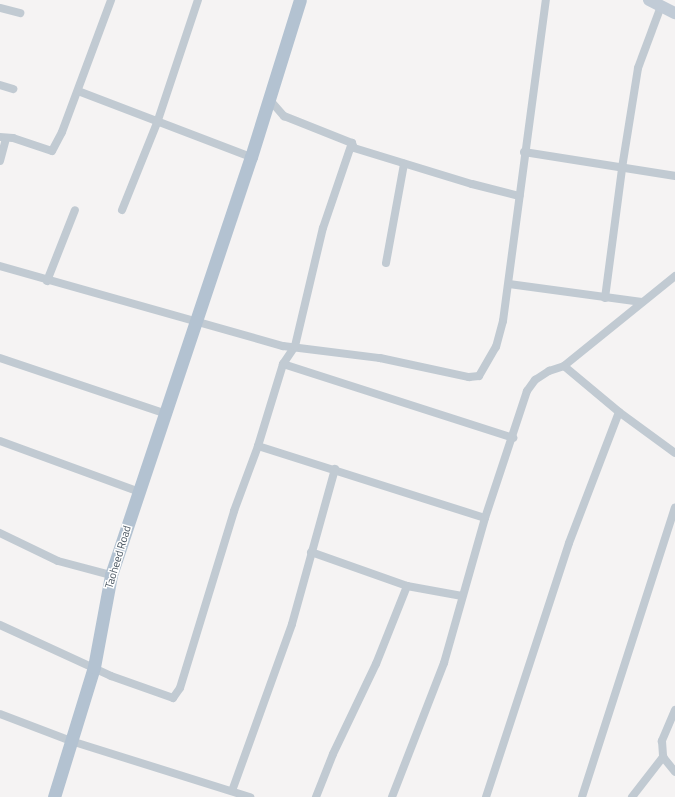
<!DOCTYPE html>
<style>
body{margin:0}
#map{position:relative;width:675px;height:797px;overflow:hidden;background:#f5f3f3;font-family:"Titillium Web",sans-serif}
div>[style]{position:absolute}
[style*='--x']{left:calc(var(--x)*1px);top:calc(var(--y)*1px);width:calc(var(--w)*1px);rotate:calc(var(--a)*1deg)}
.street>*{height:8px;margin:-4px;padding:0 4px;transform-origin:4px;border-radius:4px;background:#c1cad2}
.secondary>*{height:12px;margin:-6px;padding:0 6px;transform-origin:6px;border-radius:6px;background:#c1cbd6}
.primary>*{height:13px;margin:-6.5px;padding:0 6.5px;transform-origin:6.5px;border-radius:6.5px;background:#b3c2d1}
span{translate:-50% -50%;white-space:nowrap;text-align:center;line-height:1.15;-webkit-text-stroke:3px #fff;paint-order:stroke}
.street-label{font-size:11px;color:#4a5661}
</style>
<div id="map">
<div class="street">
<div style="--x:0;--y:8;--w:21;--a:14"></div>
<div style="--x:0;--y:85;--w:14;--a:17"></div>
<div style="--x:78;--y:91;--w:185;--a:20.9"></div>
<div style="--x:269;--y:99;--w:23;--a:49"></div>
<div style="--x:284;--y:116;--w:73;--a:21.7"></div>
<div style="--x:352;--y:143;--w:5;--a:68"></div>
<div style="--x:354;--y:148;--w:123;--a:17"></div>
<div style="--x:472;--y:184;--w:49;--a:14.3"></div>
<div style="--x:0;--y:137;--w:13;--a:4"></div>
<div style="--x:13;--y:138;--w:41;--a:18.4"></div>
<div style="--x:52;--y:151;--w:21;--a:-62"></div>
<div style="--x:62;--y:132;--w:141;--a:-69.6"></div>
<div style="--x:524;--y:152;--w:153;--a:9"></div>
<div style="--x:0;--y:161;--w:23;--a:-75"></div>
<div style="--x:122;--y:210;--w:94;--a:-68.1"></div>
<div style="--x:157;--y:123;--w:130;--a:-71.6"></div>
<div style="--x:386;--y:263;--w:101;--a:-79.7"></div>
<div style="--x:0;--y:266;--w:294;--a:15.8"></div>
<div style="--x:283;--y:346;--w:98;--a:7.1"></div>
<div style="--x:380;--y:358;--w:91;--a:12.1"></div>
<div style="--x:469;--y:377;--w:10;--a:-6"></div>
<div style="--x:479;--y:376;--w:34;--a:-60"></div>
<div style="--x:496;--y:347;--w:27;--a:-75"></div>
<div style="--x:503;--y:321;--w:324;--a:-82.4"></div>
<div style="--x:675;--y:276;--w:143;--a:141"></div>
<div style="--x:564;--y:366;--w:72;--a:39.9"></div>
<div style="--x:619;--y:412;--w:69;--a:36.2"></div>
<div style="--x:47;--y:281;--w:76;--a:-68.5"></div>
<div style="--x:509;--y:284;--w:134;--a:7.7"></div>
<div style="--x:605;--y:298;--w:131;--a:-82.5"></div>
<div style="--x:622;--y:168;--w:101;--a:-80.9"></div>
<div style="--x:638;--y:68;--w:66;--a:-69.6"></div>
<div style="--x:0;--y:358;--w:175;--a:18.6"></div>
<div style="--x:283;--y:364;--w:242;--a:17.8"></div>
<div style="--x:0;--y:441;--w:148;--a:20.1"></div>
<div style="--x:258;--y:446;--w:238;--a:17.6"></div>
<div style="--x:0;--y:533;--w:64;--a:25.8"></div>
<div style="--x:58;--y:561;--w:55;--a:14.8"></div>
<div style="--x:311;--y:552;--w:102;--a:19.5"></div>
<div style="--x:407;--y:586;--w:56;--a:10.3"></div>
<div style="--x:0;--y:625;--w:122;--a:24.7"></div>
<div style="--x:111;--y:676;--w:66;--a:19.5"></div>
<div style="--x:173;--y:698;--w:12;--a:-55"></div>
<div style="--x:180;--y:688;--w:185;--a:-73"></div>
<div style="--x:234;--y:511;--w:69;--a:-69.7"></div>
<div style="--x:258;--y:446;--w:86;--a:-73"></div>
<div style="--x:283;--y:364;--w:22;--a:-56"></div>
<div style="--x:295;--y:346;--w:121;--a:-76.7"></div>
<div style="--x:323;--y:228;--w:90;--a:-71.2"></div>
<div style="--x:675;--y:710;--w:34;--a:113"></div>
<div style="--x:662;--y:741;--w:16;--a:86"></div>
<div style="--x:663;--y:757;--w:19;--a:51"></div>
<div style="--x:0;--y:714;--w:76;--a:20.8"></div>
<div style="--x:71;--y:741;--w:188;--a:17.4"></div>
<div style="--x:232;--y:791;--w:177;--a:-70.2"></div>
<div style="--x:292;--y:624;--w:161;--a:-74.5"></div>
<div style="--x:316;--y:797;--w:46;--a:-68.4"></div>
<div style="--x:333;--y:754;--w:100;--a:-64.5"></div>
<div style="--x:376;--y:664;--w:84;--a:-68.3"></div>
<div style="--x:392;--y:797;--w:144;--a:-68.8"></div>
<div style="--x:444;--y:663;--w:151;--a:-74.2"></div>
<div style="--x:485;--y:518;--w:134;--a:-71.7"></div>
<div style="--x:527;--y:391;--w:14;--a:-54"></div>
<div style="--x:535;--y:380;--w:17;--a:-33"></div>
<div style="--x:549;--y:371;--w:16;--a:-18"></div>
<div style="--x:486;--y:797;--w:267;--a:-71.9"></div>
<div style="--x:569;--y:543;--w:140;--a:-69.1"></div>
<div style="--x:582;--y:797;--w:304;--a:-72.2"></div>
<div style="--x:632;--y:797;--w:51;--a:-52.2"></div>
</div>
<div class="secondary">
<div style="--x:649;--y:0;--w:29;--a:27"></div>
</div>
<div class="primary">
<div style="--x:54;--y:797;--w:136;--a:-72.9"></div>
<div style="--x:94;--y:667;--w:94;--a:-79.5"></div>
<div style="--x:111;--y:575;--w:441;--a:-71.5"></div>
<div style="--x:251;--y:157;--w:164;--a:-72.7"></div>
</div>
<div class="street-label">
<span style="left:118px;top:557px;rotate:-73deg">Taoheed Road</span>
</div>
</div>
